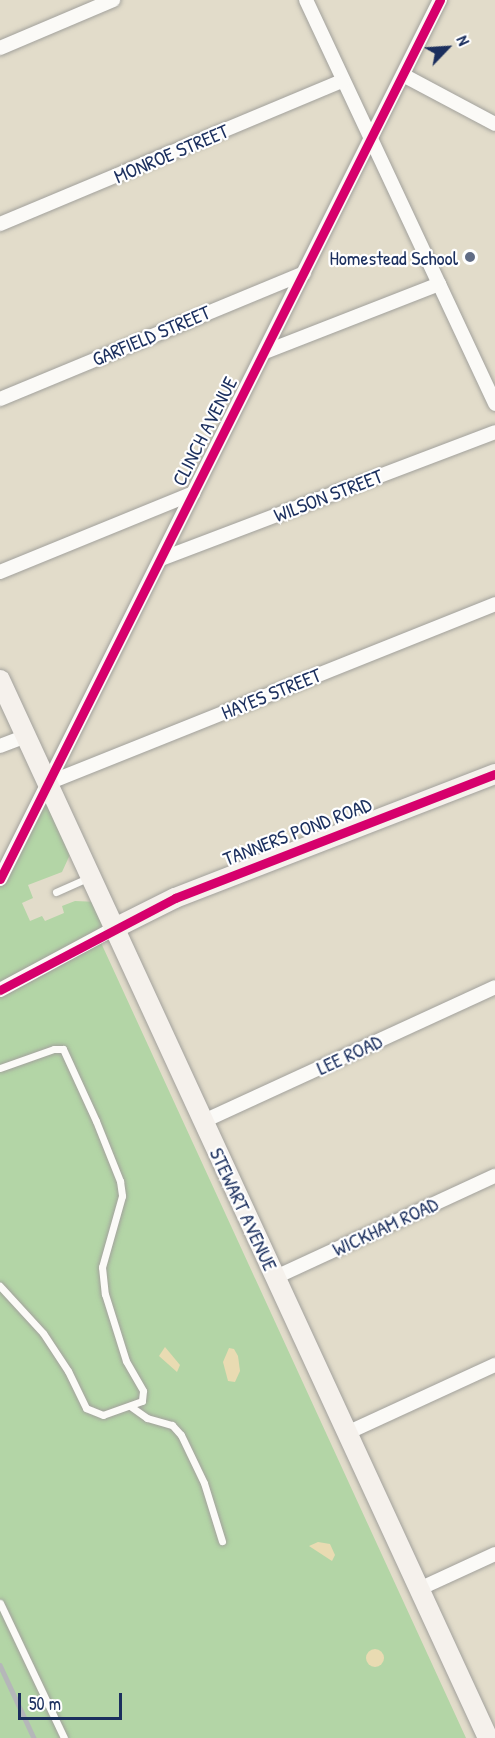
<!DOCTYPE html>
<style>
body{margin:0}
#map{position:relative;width:495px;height:1738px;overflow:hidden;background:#e2dcca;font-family:"Patrick Hand",sans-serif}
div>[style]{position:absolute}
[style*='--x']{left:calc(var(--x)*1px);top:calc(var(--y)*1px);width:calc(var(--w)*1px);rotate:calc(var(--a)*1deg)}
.green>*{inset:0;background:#b3d5a6}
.sand>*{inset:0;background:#e9dbb2}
.round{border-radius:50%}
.roads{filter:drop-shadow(0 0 2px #a2a19c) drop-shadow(0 0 2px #a2a19c)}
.lane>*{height:7px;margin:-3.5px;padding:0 3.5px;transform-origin:3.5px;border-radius:3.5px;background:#fbfaf7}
.street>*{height:14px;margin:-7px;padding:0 7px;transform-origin:7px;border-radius:7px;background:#fbfaf7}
.secondary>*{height:20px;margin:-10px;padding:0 10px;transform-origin:10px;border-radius:10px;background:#f5f1ec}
.rail>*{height:4.5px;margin:-2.25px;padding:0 2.25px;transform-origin:2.25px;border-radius:2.25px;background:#b5b7b9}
.cycleway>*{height:9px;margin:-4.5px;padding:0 4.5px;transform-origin:4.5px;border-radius:4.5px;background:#d6006c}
.dots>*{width:16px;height:16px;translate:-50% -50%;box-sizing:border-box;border:3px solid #fff;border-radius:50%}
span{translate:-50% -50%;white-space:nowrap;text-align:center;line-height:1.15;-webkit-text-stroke:4.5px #fff;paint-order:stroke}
.street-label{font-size:20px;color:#1b2f5e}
.poi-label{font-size:20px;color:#1b2f5e}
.right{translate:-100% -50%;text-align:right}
.north{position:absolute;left:417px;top:18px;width:60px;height:60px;-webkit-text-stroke:4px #fff;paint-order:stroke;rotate:65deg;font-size:16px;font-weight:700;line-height:24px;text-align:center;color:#1b2f5e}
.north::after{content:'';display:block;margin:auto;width:21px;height:27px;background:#1b2f5e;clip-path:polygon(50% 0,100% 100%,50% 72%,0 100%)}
.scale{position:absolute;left:18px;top:1693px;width:104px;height:27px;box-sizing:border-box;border:3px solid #1b2f5e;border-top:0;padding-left:8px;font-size:18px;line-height:21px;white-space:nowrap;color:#1b2f5e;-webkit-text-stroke:4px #fff;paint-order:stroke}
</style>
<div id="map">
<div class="green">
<div style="clip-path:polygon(47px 792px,73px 848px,62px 872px,28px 885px,33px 898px,22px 903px,30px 921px,42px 916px,45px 921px,64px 913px,62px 906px,75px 901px,98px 902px,109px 926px,97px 934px,466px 1738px,0 1738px,0 886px)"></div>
</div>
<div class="sand">
<div style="clip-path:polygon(165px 1347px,180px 1365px,177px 1372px,159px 1356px)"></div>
<div style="clip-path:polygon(229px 1348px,234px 1349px,238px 1356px,240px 1371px,235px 1382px,228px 1381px,223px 1362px)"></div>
<div style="clip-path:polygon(318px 1542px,330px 1544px,335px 1555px,332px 1561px,309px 1546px)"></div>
<div class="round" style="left:366px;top:1649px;width:18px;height:18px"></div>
</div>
<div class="roads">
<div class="lane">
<div style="--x:56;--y:892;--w:36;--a:-24"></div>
<div style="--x:0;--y:1068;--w:57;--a:-19.4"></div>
<div style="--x:54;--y:1049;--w:9;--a:0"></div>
<div style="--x:63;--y:1049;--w:79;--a:65.4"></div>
<div style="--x:96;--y:1121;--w:65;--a:68.2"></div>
<div style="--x:120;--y:1181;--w:15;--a:82"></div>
<div style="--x:122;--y:1196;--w:74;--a:105.7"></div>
<div style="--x:102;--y:1267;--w:27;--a:84"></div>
<div style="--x:105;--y:1294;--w:70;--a:72.6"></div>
<div style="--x:126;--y:1361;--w:34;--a:60"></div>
<div style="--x:143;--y:1391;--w:10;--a:96"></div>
<div style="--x:142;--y:1401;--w:41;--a:160.3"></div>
<div style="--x:103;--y:1415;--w:18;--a:-158"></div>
<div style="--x:86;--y:1408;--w:41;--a:-115.9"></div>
<div style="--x:68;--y:1371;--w:45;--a:-123.3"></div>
<div style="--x:43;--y:1333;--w:64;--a:-132.5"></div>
<div style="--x:130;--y:1406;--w:21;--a:35"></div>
<div style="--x:147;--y:1418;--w:26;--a:16"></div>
<div style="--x:172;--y:1425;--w:13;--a:48"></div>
<div style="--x:181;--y:1435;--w:53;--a:64.4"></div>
<div style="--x:204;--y:1483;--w:61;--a:72.8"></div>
<div style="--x:0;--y:1603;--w:149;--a:64.6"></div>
</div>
<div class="street">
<div style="--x:306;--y:0;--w:446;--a:64.9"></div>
<div style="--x:0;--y:48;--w:123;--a:-23"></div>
<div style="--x:403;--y:75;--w:104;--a:28"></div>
<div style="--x:0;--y:224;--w:371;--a:-22.7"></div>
<div style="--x:265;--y:352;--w:187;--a:-21.3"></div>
<div style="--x:0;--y:399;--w:329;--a:-22.5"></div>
<div style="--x:161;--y:559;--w:357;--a:-20.8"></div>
<div style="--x:0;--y:572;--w:209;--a:-22.2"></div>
<div style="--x:0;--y:746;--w:28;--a:-21"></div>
<div style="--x:48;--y:783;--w:482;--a:-21.8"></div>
<div style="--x:0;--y:879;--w:983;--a:-63.41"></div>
<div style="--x:0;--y:990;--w:131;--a:-28.3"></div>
<div style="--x:204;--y:1121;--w:320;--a:-24.7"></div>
<div style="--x:276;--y:1277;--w:241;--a:-24.8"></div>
<div style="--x:347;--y:1433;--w:163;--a:-24.7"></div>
<div style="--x:419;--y:1589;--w:84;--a:-24.7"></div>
</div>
<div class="secondary">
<div style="--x:0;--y:680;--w:1165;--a:65.24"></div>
<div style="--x:115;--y:928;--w:67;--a:-26.6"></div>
<div style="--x:175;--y:898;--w:343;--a:-21.2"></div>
</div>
</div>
<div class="rail">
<div style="--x:0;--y:1665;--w:81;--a:65"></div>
</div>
<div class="cycleway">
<div style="--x:0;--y:879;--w:983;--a:-63.41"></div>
<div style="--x:0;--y:990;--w:198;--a:-27.7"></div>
<div style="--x:175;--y:898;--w:343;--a:-21.2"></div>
</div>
<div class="dots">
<div style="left:470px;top:257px;background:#616c84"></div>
</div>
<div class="street-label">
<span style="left:171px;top:153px;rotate:-23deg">MONROE STREET</span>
<span style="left:151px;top:335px;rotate:-23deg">GARFIELD STREET</span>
<span style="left:204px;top:431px;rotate:-63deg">CLINCH AVENUE</span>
<span style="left:328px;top:495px;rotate:-21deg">WILSON STREET</span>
<span style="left:271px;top:693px;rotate:-22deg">HAYES STREET</span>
<span style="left:297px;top:831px;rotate:-21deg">TANNERS POND ROAD</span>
<span style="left:349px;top:1054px;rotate:-25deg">LEE ROAD</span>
<span style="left:244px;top:1209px;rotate:65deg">STEWART AVENUE</span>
<span style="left:385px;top:1226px;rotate:-25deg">WICKHAM ROAD</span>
</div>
<div class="poi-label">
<span class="right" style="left:458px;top:257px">Homestead School</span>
</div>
<div class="north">N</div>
<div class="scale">50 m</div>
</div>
